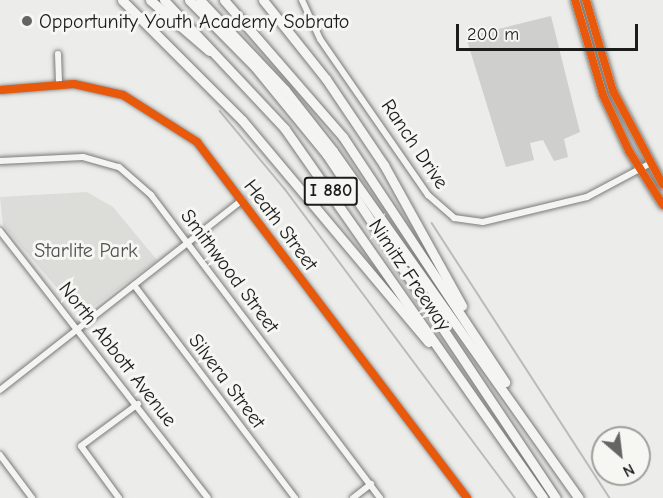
<!DOCTYPE html>
<style>
body{margin:0}
#map{position:relative;width:663px;height:498px;overflow:hidden;background:#ececea;font-family:"Comic Neue",sans-serif}
div>[style]{position:absolute}
[style*='--x']{left:calc(var(--x)*1px);top:calc(var(--y)*1px);width:calc(var(--w)*1px);rotate:calc(var(--a)*1deg)}
.green>*{inset:0;background:#dcdcd9}
.stream>*{height:1.5px;margin:-0.75px;padding:0 0.75px;transform-origin:0.75px;border-radius:0.75px;background:#bbbbb8}
.building>*{inset:0;background:#cfcfce}
.roads{filter:drop-shadow(0 0 2px #7a7a79) drop-shadow(0 0 2px #7a7a79)}
.minor>*{height:6px;margin:-3px;padding:0 3px;transform-origin:3px;border-radius:3px;background:#f4f4f2}
.major>*{height:8px;margin:-4px;padding:0 4px;transform-origin:4px;border-radius:4px;background:#f4f4f2}
.highway>*{height:9px;margin:-4.5px;padding:0 4.5px;transform-origin:4.5px;border-radius:4.5px;background:#f4f4f2}
.cycleway>*{height:8px;margin:-4px;padding:0 4px;transform-origin:4px;border-radius:4px;background:#e8590c}
.dots>*{width:16px;height:16px;translate:-50% -50%;box-sizing:border-box;border:3px solid #f6f6f2;border-radius:50%}
span{translate:-50% -50%;white-space:nowrap;text-align:center;line-height:1.15;-webkit-text-stroke:6px #f6f6f2;paint-order:stroke}
.shield-label span{padding:2px 4px;background:#f6f6f2;border:2px solid;border-radius:4px;-webkit-text-stroke-width:0}
.shield-label{font-size:18px;color:#1c1c1c;font-weight:700}
.poi-label{font-size:20px;color:#1c1c1c}
.left{translate:0 -50%;text-align:left}
.street-label{font-size:20px;color:#1c1c1c}
.park-label{font-size:20px;color:#515151}
.north{position:absolute;left:591px;top:426px;width:60px;height:60px;box-sizing:border-box;background:#f6f6f2;border:2px solid #9f9f9c;border-radius:50%;rotate:152deg;font-size:16px;font-weight:700;line-height:24px;text-align:center;color:#1c1c1c}
.north::after{content:'';display:block;margin:auto;width:21px;height:27px;background:#656564;clip-path:polygon(50% 0,100% 100%,50% 72%,0 100%)}
.scale{position:absolute;left:456px;top:24px;width:182px;height:27px;box-sizing:border-box;border:3px solid #1c1c1c;border-top:0;padding-left:8px;font-size:18px;line-height:21px;white-space:nowrap;color:#1c1c1c;-webkit-text-stroke:4px #f6f6f2;paint-order:stroke}
</style>
<div id="map">
<div class="green">
<div style="clip-path:polygon(87px 192px,113px 207px,157px 260px,81px 316px,3px 225px,0 197px)"></div>
</div>
<div class="stream">
<div style="--x:220;--y:111;--w:102;--a:50.2"></div>
<div style="--x:285;--y:189;--w:385;--a:53.3"></div>
<div style="--x:432;--y:223;--w:328;--a:57.1"></div>
</div>
<div class="building">
<div style="clip-path:polygon(551px 16px,580px 132px,564px 139px,568px 157px,554px 161px,543px 140px,530px 143px,534px 160px,506px 167px,466px 37px)"></div>
</div>
<div class="roads">
<div class="minor">
<div style="--x:302;--y:0;--w:43;--a:65.2"></div>
<div style="--x:320;--y:39;--w:190;--a:55.3"></div>
<div style="--x:428;--y:195;--w:35;--a:41"></div>
<div style="--x:454;--y:218;--w:29;--a:8"></div>
<div style="--x:483;--y:222;--w:107;--a:-13.5"></div>
<div style="--x:587;--y:197;--w:70;--a:-28"></div>
<div style="--x:58;--y:54;--w:31;--a:88"></div>
<div style="--x:0;--y:90;--w:74;--a:-4.6"></div>
<div style="--x:74;--y:84;--w:50;--a:12.7"></div>
<div style="--x:123;--y:95;--w:88;--a:32.4"></div>
<div style="--x:197;--y:142;--w:447;--a:52.8"></div>
<div style="--x:0;--y:161;--w:83;--a:-2.8"></div>
<div style="--x:83;--y:157;--w:37;--a:16"></div>
<div style="--x:119;--y:167;--w:43;--a:41.2"></div>
<div style="--x:151;--y:195;--w:380;--a:52.9"></div>
<div style="--x:0;--y:231;--w:338;--a:52.1"></div>
<div style="--x:134;--y:285;--w:267;--a:52.9"></div>
<div style="--x:0;--y:390;--w:308;--a:-38.1"></div>
<div style="--x:0;--y:455;--w:54;--a:53.3"></div>
<div style="--x:119;--y:498;--w:64;--a:-126.2"></div>
<div style="--x:81;--y:446;--w:71;--a:-36.4"></div>
<div style="--x:353;--y:498;--w:23;--a:-38"></div>
</div>
<div class="major">
<div style="--x:575;--y:0;--w:99;--a:73.6"></div>
<div style="--x:603;--y:95;--w:62;--a:65.1"></div>
<div style="--x:629;--y:151;--w:64;--a:57.8"></div>
<div style="--x:586;--y:0;--w:95;--a:73.5"></div>
<div style="--x:613;--y:91;--w:106;--a:62"></div>
</div>
<div class="highway">
<div style="--x:122;--y:0;--w:170;--a:45"></div>
<div style="--x:242;--y:120;--w:290;--a:50"></div>
<div style="--x:150;--y:0;--w:78;--a:40.8"></div>
<div style="--x:164;--y:0;--w:177;--a:46.8"></div>
<div style="--x:285;--y:129;--w:450;--a:55"></div>
<div style="--x:189;--y:0;--w:94;--a:45.4"></div>
<div style="--x:255;--y:67;--w:114;--a:50.7"></div>
<div style="--x:327;--y:155;--w:412;--a:56.3"></div>
<div style="--x:200;--y:0;--w:124;--a:46.6"></div>
<div style="--x:285;--y:90;--w:78;--a:51.8"></div>
<div style="--x:333;--y:151;--w:425;--a:54.7"></div>
<div style="--x:224;--y:0;--w:181;--a:49"></div>
<div style="--x:343;--y:137;--w:294;--a:56.5"></div>
<div style="--x:263;--y:0;--w:101;--a:51.4"></div>
<div style="--x:326;--y:79;--w:104;--a:56"></div>
<div style="--x:384;--y:165;--w:161;--a:61"></div>
</div>
</div>
<div class="cycleway">
<div style="--x:575;--y:0;--w:99;--a:73.6"></div>
<div style="--x:603;--y:95;--w:62;--a:65.1"></div>
<div style="--x:629;--y:151;--w:64;--a:57.8"></div>
<div style="--x:586;--y:0;--w:95;--a:73.5"></div>
<div style="--x:613;--y:91;--w:106;--a:62"></div>
<div style="--x:0;--y:90;--w:74;--a:-4.6"></div>
<div style="--x:74;--y:84;--w:50;--a:12.7"></div>
<div style="--x:123;--y:95;--w:88;--a:32.4"></div>
<div style="--x:197;--y:142;--w:447;--a:52.8"></div>
</div>
<div class="dots">
<div style="left:27px;top:21px;background:#656564"></div>
</div>
<div class="shield-label">
<span style="left:331px;top:191px">I 880</span>
</div>
<div class="poi-label">
<span class="left" style="left:39px;top:21px">Opportunity Youth Academy Sobrato</span>
</div>
<div class="street-label">
<span style="left:415px;top:144px;rotate:56deg">Ranch Drive</span>
<span style="left:281px;top:225px;rotate:53deg">Heath Street</span>
<span style="left:230px;top:271px;rotate:53deg">Smithwood Street</span>
<span style="left:410px;top:275px;rotate:56deg">Nimitz Freeway</span>
<span style="left:118px;top:354px;rotate:52deg">North Abbott Avenue</span>
<span style="left:227px;top:381px;rotate:53deg">Silvera Street</span>
</div>
<div class="park-label">
<span style="left:86px;top:250px">Starlite Park</span>
</div>
<div class="north">N</div>
<div class="scale">200 m</div>
</div>
